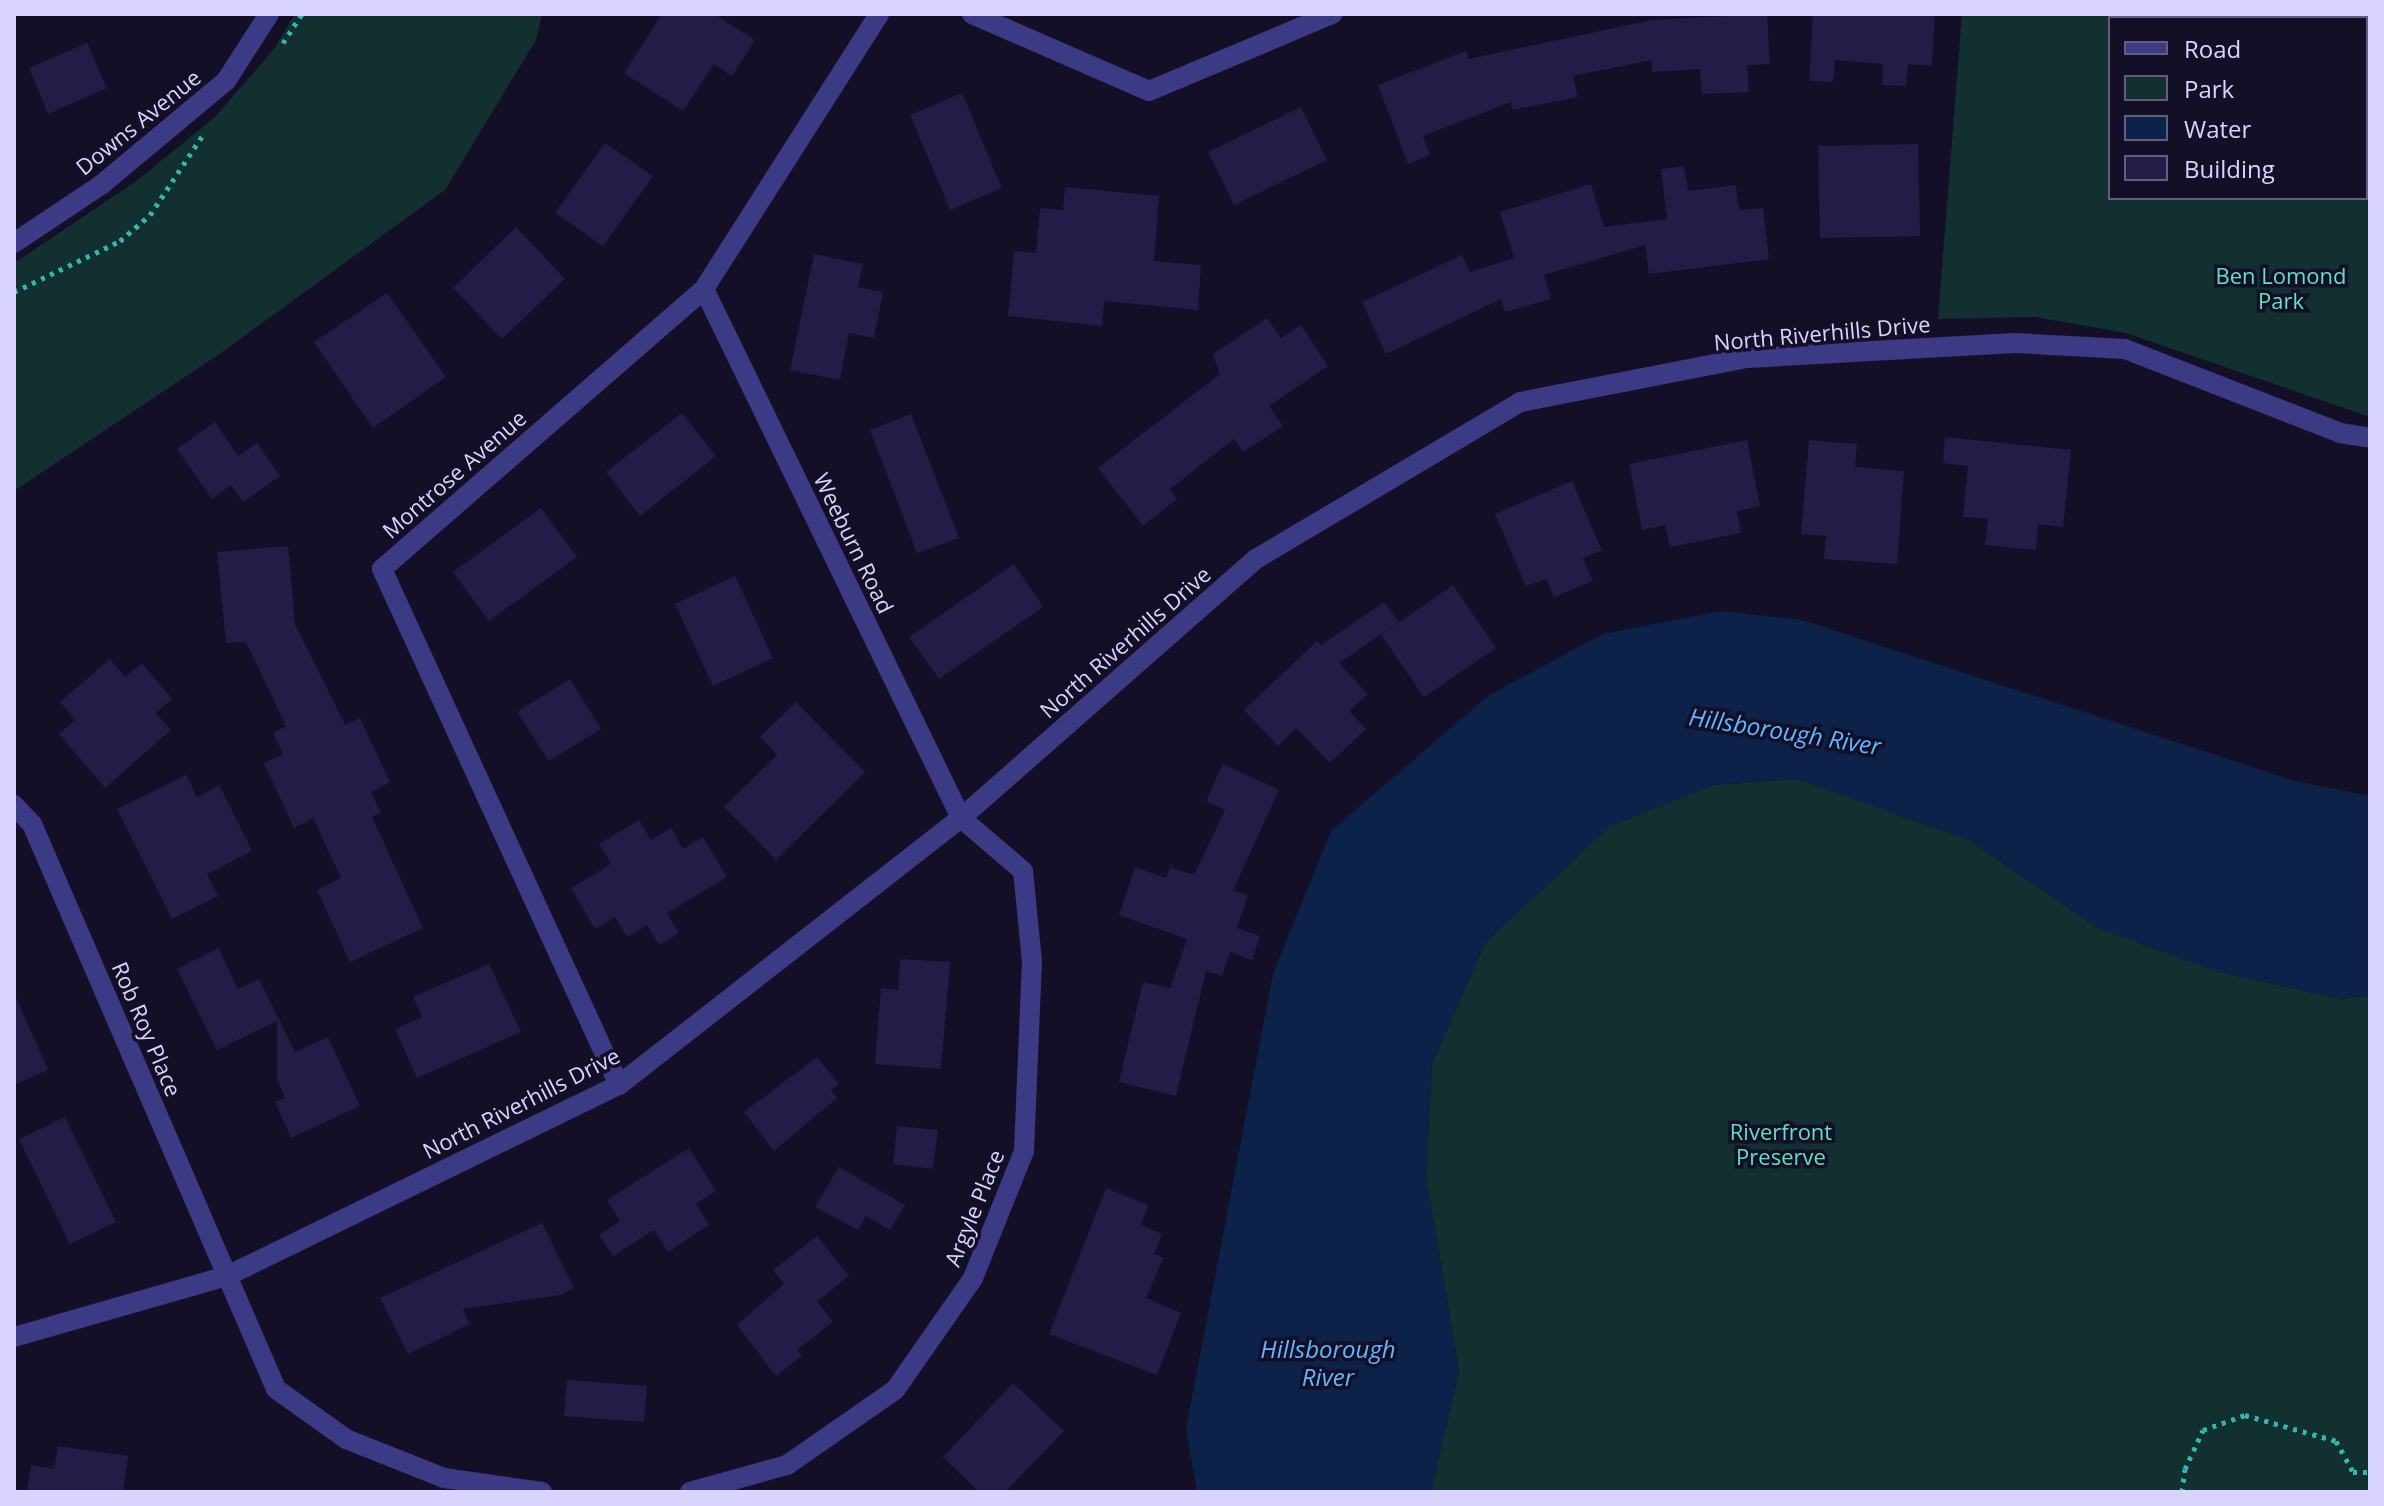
<!DOCTYPE html>
<style>
body{margin:0}
#map{position:relative;width:2384px;height:1506px;overflow:hidden;background:#130f26;font-family:"Open Sans",sans-serif}
div>[style]{position:absolute}
[style*='--x']{left:calc(var(--x)*1px);top:calc(var(--y)*1px);width:calc(var(--w)*1px);rotate:calc(var(--a)*1deg)}
.green>*{inset:0;background:#12302f}
.water>*{inset:0;background:#0c2248}
.building>*{inset:0;background:#241b47}
.path>*{height:5px;margin-top:-2.5px;transform-origin:0;background:repeating-linear-gradient(90deg,#2fb8b0 0 4px,transparent 0 10px)}
.minor>*{height:20px;margin:-10px;padding:0 10px;transform-origin:10px;border-radius:10px;background:#3d3a85}
span{translate:-50% -50%;white-space:nowrap;text-align:center;line-height:1.15;-webkit-text-stroke:7px #130f26;paint-order:stroke}
.street-label{font-size:22px;color:#d9d4ff}
.park-label{font-size:22px;color:#5fe0c0}
.water-label{font-size:24px;color:#62b6ff;font-style:italic}
.frame{position:absolute;inset:0;border:16px solid #d9d4ff;pointer-events:none}
.legend{position:absolute;left:2108px;top:16px;width:260px;height:184px;box-sizing:border-box;background:#130f26;border:2px solid #625e7d;margin:0;padding:10px 14px;list-style:none;font-size:24px;color:#d9d4ff}
.legend li{display:flex;align-items:center;gap:16px;height:40px}
.legend b{width:40px;border:2px solid #625e7d}
</style>
<div id="map">
<div class="green">
<div style="clip-path:polygon(295px 14px,542px 14px,536px 40px,445px 190px,221px 353px,14px 491px,14px 263px,135px 182px,214px 118px,274px 49px)"></div>
<div style="clip-path:polygon(evenodd,1962px 14px,2370px 14px,2370px 417px,2126px 333px,2036px 317px,1938px 319px,1962px 14px,2366px 18px,2366px 198px,2110px 198px,2110px 18px,2366px 18px)"></div>
<div style="clip-path:polygon(1797px 779px,1969px 840px,2096px 927px,2215px 971px,2341px 999px,2370px 995px,2370px 1492px,1431px 1492px,1459px 1371px,1426px 1176px,1432px 1064px,1485px 943px,1609px 827px,1713px 785px)"></div>
</div>
<div class="water">
<div style="clip-path:polygon(1721px 611px,1802px 620px,2295px 781px,2370px 796px,2370px 995px,2341px 999px,2215px 971px,2096px 927px,1969px 840px,1797px 779px,1713px 785px,1609px 827px,1485px 943px,1432px 1064px,1426px 1176px,1459px 1371px,1431px 1492px,1197px 1492px,1186px 1428px,1273px 974px,1331px 831px,1489px 695px,1603px 634px)"></div>
</div>
<div class="building">
<div style="clip-path:polygon(662px 14px,714px 14px,755px 40px,732px 76px,714px 64px,683px 111px,624px 73px)"></div>
<div style="clip-path:polygon(1767px 14px,1770px 64px,1747px 65px,1749px 92px,1702px 94px,1700px 69px,1652px 72px,1652px 60px,1573px 76px,1578px 97px,1512px 110px,1511px 102px,1423px 136px,1430px 155px,1408px 164px,1378px 85px,1466px 51px,1469px 59px,1652px 20px)"></div>
<div style="clip-path:polygon(1813px 14px,1935px 14px,1932px 66px,1908px 64px,1906px 86px,1882px 85px,1883px 64px,1835px 60px,1833px 82px,1809px 81px)"></div>
<div style="clip-path:polygon(87px 43px,107px 88px,48px 114px,29px 68px)"></div>
<div style="clip-path:polygon(962px 93px,1002px 188px,950px 210px,910px 115px)"></div>
<div style="clip-path:polygon(1301px 107px,1327px 160px,1234px 205px,1208px 152px)"></div>
<div style="clip-path:polygon(605px 143px,653px 176px,603px 246px,555px 213px)"></div>
<div style="clip-path:polygon(1918px 144px,1920px 236px,1820px 238px,1818px 146px)"></div>
<div style="clip-path:polygon(1684px 166px,1688px 191px,1736px 185px,1739px 210px,1763px 208px,1769px 259px,1649px 274px,1645px 245px,1544px 275px,1551px 299px,1505px 312px,1501px 299px,1386px 354px,1362px 302px,1462px 255px,1470px 272px,1514px 258px,1500px 212px,1591px 184px,1604px 227px,1667px 219px,1661px 169px)"></div>
<div style="clip-path:polygon(1065px 187px,1159px 196px,1154px 261px,1201px 265px,1198px 310px,1104px 301px,1102px 326px,1008px 316px,1014px 251px,1036px 253px,1040px 208px,1063px 210px)"></div>
<div style="clip-path:polygon(516px 227px,565px 279px,502px 339px,453px 288px)"></div>
<div style="clip-path:polygon(814px 254px,863px 264px,858px 287px,883px 292px,874px 338px,849px 333px,840px 380px,790px 370px)"></div>
<div style="clip-path:polygon(387px 293px,446px 377px,373px 428px,314px 342px)"></div>
<div style="clip-path:polygon(1267px 318px,1281px 338px,1301px 325px,1328px 366px,1269px 406px,1283px 426px,1243px 452px,1234px 439px,1170px 489px,1177px 499px,1143px 526px,1098px 468px,1220px 374px,1213px 354px)"></div>
<div style="clip-path:polygon(682px 413px,716px 456px,640px 516px,606px 472px)"></div>
<div style="clip-path:polygon(911px 414px,959px 538px,917px 553px,870px 430px)"></div>
<div style="clip-path:polygon(215px 422px,238px 456px,257px 443px,280px 476px,243px 502px,231px 485px,212px 499px,177px 449px)"></div>
<div style="clip-path:polygon(1945px 437px,2071px 450px,2063px 527px,2038px 524px,2036px 550px,1985px 545px,1988px 519px,1963px 517px,1968px 466px,1943px 463px)"></div>
<div style="clip-path:polygon(1747px 440px,1760px 506px,1737px 511px,1741px 533px,1670px 547px,1665px 525px,1642px 530px,1629px 464px)"></div>
<div style="clip-path:polygon(1809px 440px,1857px 444px,1855px 467px,1904px 471px,1897px 564px,1824px 559px,1826px 536px,1801px 534px)"></div>
<div style="clip-path:polygon(1572px 481px,1602px 550px,1583px 558px,1593px 581px,1554px 597px,1546px 579px,1526px 586px,1495px 514px)"></div>
<div style="clip-path:polygon(541px 508px,577px 557px,489px 621px,453px 572px)"></div>
<div style="clip-path:polygon(288px 546px,295px 624px,345px 725px,360px 718px,390px 782px,371px 792px,381px 813px,372px 817px,423px 928px,350px 962px,317px 890px,341px 878px,313px 818px,294px 828px,264px 763px,283px 754px,273px 733px,286px 726px,246px 642px,226px 643px,217px 552px)"></div>
<div style="clip-path:polygon(1014px 564px,1043px 607px,939px 679px,909px 637px)"></div>
<div style="clip-path:polygon(735px 576px,773px 658px,713px 686px,675px 604px)"></div>
<div style="clip-path:polygon(1453px 585px,1496px 648px,1424px 697px,1381px 635px)"></div>
<div style="clip-path:polygon(1384px 602px,1399px 622px,1339px 663px,1368px 694px,1349px 711px,1366px 729px,1330px 763px,1296px 728px,1278px 746px,1244px 710px,1317px 641px,1321px 645px)"></div>
<div style="clip-path:polygon(110px 659px,125px 677px,142px 663px,172px 699px,156px 713px,171px 730px,105px 788px,59px 734px,75px 720px,60px 702px)"></div>
<div style="clip-path:polygon(570px 679px,601px 729px,549px 761px,517px 712px)"></div>
<div style="clip-path:polygon(796px 702px,865px 772px,776px 860px,724px 807px,777px 755px,760px 737px)"></div>
<div style="clip-path:polygon(1223px 764px,1279px 790px,1233px 890px,1248px 895px,1237px 928px,1260px 936px,1252px 960px,1230px 952px,1222px 976px,1206px 971px,1176px 1096px,1119px 1082px,1143px 982px,1170px 988px,1187px 939px,1119px 915px,1135px 867px,1166px 878px,1170px 867px,1194px 875px,1225px 810px,1206px 801px)"></div>
<div style="clip-path:polygon(186px 775px,197px 797px,219px 785px,252px 851px,207px 874px,218px 896px,172px 919px,117px 809px)"></div>
<div style="clip-path:polygon(639px 820px,651px 840px,671px 828px,683px 849px,703px 837px,727px 877px,667px 913px,679px 933px,659px 945px,647px 925px,627px 937px,615px 917px,595px 929px,571px 888px,611px 864px,599px 844px)"></div>
<div style="clip-path:polygon(218px 948px,238px 989px,259px 979px,295px 1052px,328px 1037px,360px 1106px,291px 1138px,275px 1102px,285px 1098px,277px 1080px,277px 1021px,217px 1050px,177px 969px)"></div>
<div style="clip-path:polygon(900px 959px,950px 962px,941px 1069px,875px 1064px,881px 988px,898px 990px)"></div>
<div style="clip-path:polygon(489px 964px,521px 1032px,417px 1078px,395px 1029px,422px 1017px,413px 997px)"></div>
<div style="clip-path:polygon(14px 992px,48px 1070px,14px 1085px)"></div>
<div style="clip-path:polygon(817px 1057px,839px 1084px,831px 1090px,837px 1098px,774px 1151px,744px 1112px)"></div>
<div style="clip-path:polygon(65px 1117px,116px 1222px,70px 1244px,19px 1139px)"></div>
<div style="clip-path:polygon(897px 1126px,938px 1130px,933px 1169px,893px 1164px)"></div>
<div style="clip-path:polygon(689px 1148px,716px 1191px,696px 1204px,709px 1225px,668px 1252px,654px 1230px,613px 1256px,599px 1235px,620px 1221px,607px 1200px)"></div>
<div style="clip-path:polygon(839px 1167px,905px 1205px,890px 1230px,866px 1216px,858px 1230px,815px 1207px)"></div>
<div style="clip-path:polygon(1106px 1188px,1148px 1205px,1141px 1225px,1162px 1234px,1154px 1254px,1163px 1258px,1146px 1298px,1181px 1313px,1157px 1375px,1049px 1334px)"></div>
<div style="clip-path:polygon(542px 1223px,574px 1288px,560px 1295px,463px 1309px,470px 1324px,408px 1354px,380px 1298px)"></div>
<div style="clip-path:polygon(817px 1236px,849px 1276px,817px 1301px,833px 1322px,797px 1350px,802px 1356px,776px 1376px,737px 1325px,784px 1284px,773px 1270px)"></div>
<div style="clip-path:polygon(567px 1380px,647px 1386px,644px 1422px,564px 1416px)"></div>
<div style="clip-path:polygon(1013px 1383px,1064px 1431px,1005px 1492px,979px 1492px,943px 1457px)"></div>
<div style="clip-path:polygon(58px 1446px,128px 1456px,123px 1492px,27px 1492px,31px 1465px,54px 1469px)"></div>
</div>
<div class="path">
<div style="--x:283;--y:43;--w:35;--a:-57"></div>
<div style="--x:14;--y:292;--w:118;--a:-25.7"></div>
<div style="--x:120;--y:241;--w:40;--a:-41"></div>
<div style="--x:150;--y:215;--w:96;--a:-56.5"></div>
<div style="--x:2182;--y:1492;--w:23;--a:-83"></div>
<div style="--x:2185;--y:1469;--w:43;--a:-65.2"></div>
<div style="--x:2203;--y:1430;--w:45;--a:-19.7"></div>
<div style="--x:2245;--y:1415;--w:95;--a:15.9"></div>
<div style="--x:2336;--y:1441;--w:35;--a:61"></div>
<div style="--x:2353;--y:1472;--w:17;--a:0"></div>
</div>
<div class="minor">
<div style="--x:972;--y:14;--w:193;--a:23.5"></div>
<div style="--x:1149;--y:91;--w:199;--a:-22.8"></div>
<div style="--x:14;--y:243;--w:105;--a:-33.7"></div>
<div style="--x:101;--y:185;--w:163;--a:-39.8"></div>
<div style="--x:226;--y:81;--w:80;--a:-57.3"></div>
<div style="--x:14;--y:805;--w:26;--a:47"></div>
<div style="--x:32;--y:824;--w:615;--a:66.64"></div>
<div style="--x:276;--y:1389;--w:86;--a:35.5"></div>
<div style="--x:346;--y:1439;--w:105;--a:21.7"></div>
<div style="--x:444;--y:1478;--w:99;--a:8.1"></div>
<div style="--x:619;--y:1085;--w:568;--a:-114.67"></div>
<div style="--x:382;--y:569;--w:427;--a:-41"></div>
<div style="--x:704;--y:289;--w:326;--a:-57.5"></div>
<div style="--x:14;--y:1337;--w:222;--a:-16"></div>
<div style="--x:227;--y:1276;--w:436;--a:-26"></div>
<div style="--x:619;--y:1085;--w:434;--a:-38"></div>
<div style="--x:961;--y:818;--w:393;--a:-41.3"></div>
<div style="--x:1256;--y:559;--w:307;--a:-30.7"></div>
<div style="--x:1520;--y:402;--w:231;--a:-11"></div>
<div style="--x:1747;--y:358;--w:268;--a:-3.2"></div>
<div style="--x:2015;--y:343;--w:110;--a:3.1"></div>
<div style="--x:2125;--y:349;--w:231;--a:21.3"></div>
<div style="--x:2340;--y:433;--w:30;--a:9"></div>
<div style="--x:690;--y:1492;--w:101;--a:-15.6"></div>
<div style="--x:787;--y:1465;--w:131;--a:-34.8"></div>
<div style="--x:895;--y:1390;--w:136;--a:-55.1"></div>
<div style="--x:973;--y:1278;--w:137;--a:-68.1"></div>
<div style="--x:1024;--y:1151;--w:189;--a:-87.6"></div>
<div style="--x:1032;--y:962;--w:91;--a:-95.6"></div>
<div style="--x:1023;--y:871;--w:82;--a:-139.5"></div>
<div style="--x:961;--y:818;--w:588;--a:-115.91"></div>
</div>
<div class="street-label">
<span style="left:138px;top:122px;rotate:-39deg">Downs Avenue</span>
<span style="left:1822px;top:333px;rotate:-5deg">North Riverhills Drive</span>
<span style="left:454px;top:474px;rotate:-41deg">Montrose Avenue</span>
<span style="left:854px;top:543px;rotate:64deg">Weeburn Road</span>
<span style="left:1125px;top:642px;rotate:-41deg">North Riverhills Drive</span>
<span style="left:147px;top:1029px;rotate:67deg">Rob Roy Place</span>
<span style="left:521px;top:1103px;rotate:-27deg">North Riverhills Drive</span>
<span style="left:974px;top:1208px;rotate:-68deg">Argyle Place</span>
</div>
<div class="park-label">
<span style="left:2281px;top:288px">Ben Lomond<br>Park</span>
<span style="left:1781px;top:1144px">Riverfront<br>Preserve</span>
</div>
<div class="water-label">
<span style="left:1785px;top:731px;rotate:9deg">Hillsborough River</span>
<span style="left:1328px;top:1363px">Hillsborough<br>River</span>
</div>
<div class="frame"></div>
<ul class="legend">
<li><b style="height:10px;background:#3d3a85"></b>Road</li>
<li><b style="height:22px;background:#12302f"></b>Park</li>
<li><b style="height:22px;background:#0c2248"></b>Water</li>
<li><b style="height:22px;background:#241b47"></b>Building</li>
</ul>
</div>
